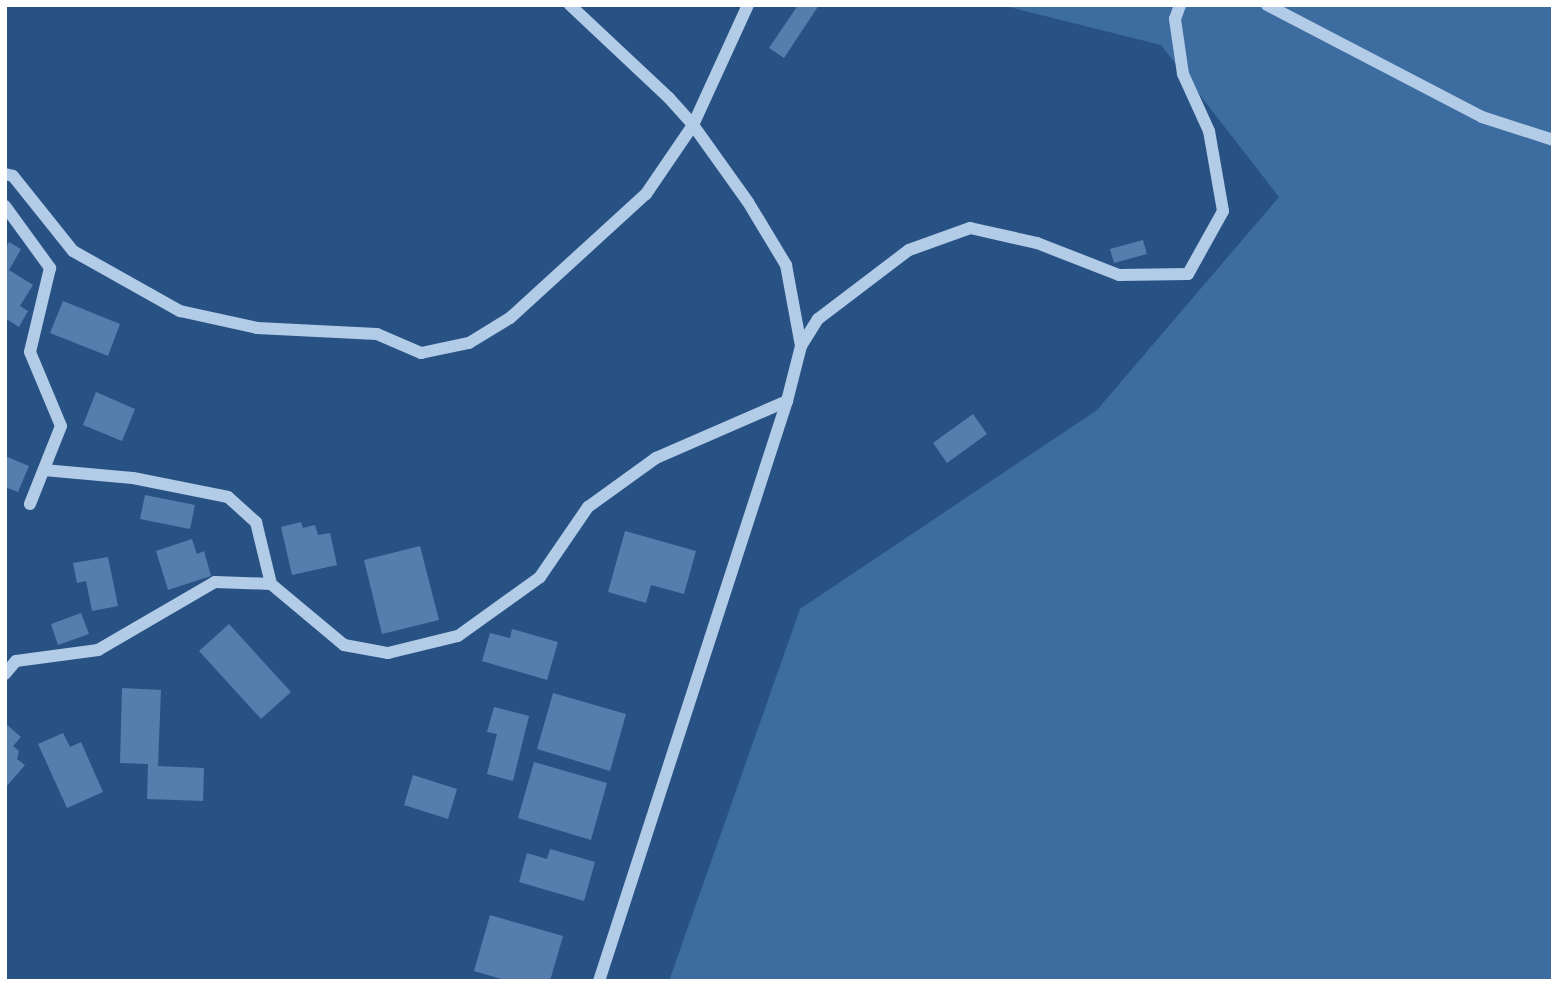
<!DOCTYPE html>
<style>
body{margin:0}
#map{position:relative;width:1558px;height:986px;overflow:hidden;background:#285284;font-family:Mulish,sans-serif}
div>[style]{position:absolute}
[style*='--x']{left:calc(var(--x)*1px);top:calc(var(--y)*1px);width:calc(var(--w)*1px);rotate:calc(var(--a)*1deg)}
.green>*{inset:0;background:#3d6ca0}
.building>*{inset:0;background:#557ead}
.minor>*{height:12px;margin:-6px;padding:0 6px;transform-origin:6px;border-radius:6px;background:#b2cbe7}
span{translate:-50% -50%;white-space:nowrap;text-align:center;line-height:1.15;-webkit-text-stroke:5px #285284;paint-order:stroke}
.frame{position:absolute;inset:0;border:7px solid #fff;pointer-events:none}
</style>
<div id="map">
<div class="green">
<div style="clip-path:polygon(1001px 5px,1553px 5px,1553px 981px,669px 981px,800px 609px,1097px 410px,1279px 197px,1161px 45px)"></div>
</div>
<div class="building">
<div style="clip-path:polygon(798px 5px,819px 5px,784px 58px,769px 48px)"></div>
<div style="clip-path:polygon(1143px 240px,1147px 254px,1114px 263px,1110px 249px)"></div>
<div style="clip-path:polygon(9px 242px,21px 249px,9px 270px,33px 285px,20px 306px,28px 311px,19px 327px,5px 318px,5px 249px)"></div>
<div style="clip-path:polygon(63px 301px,120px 324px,108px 356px,50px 333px)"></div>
<div style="clip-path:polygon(96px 392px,135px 409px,122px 441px,83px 425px)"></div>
<div style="clip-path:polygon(973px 414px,987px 434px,947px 463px,933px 443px)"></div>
<div style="clip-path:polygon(5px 456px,29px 466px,18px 492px,5px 487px)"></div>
<div style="clip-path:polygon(145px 495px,195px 505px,190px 529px,140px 519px)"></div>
<div style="clip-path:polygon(301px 522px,303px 528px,315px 525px,318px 535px,330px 533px,337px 565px,292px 575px,281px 527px)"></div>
<div style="clip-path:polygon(625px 531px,696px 551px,684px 594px,651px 585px,646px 603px,608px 592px)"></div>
<div style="clip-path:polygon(192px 539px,197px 554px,204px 551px,211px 576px,168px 590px,156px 551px)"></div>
<div style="clip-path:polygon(420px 546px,439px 620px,382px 634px,364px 560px)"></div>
<div style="clip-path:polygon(108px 557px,118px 606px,92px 611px,86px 581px,77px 583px,73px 563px)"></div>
<div style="clip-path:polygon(81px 613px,89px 634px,58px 645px,51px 624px)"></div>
<div style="clip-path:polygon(229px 624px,291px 692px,261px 719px,199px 651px)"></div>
<div style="clip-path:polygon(512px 629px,558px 642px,547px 680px,482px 661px,490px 633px,510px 638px)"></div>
<div style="clip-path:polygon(122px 688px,161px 690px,158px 766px,204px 768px,203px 801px,147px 799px,148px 764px,120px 763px)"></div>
<div style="clip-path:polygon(553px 693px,626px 714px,610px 771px,537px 749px)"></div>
<div style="clip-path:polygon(494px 707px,529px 716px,513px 781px,487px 774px,497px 734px,487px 732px)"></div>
<div style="clip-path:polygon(5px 723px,21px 737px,13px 746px,19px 751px,17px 759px,25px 765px,7px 786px)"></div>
<div style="clip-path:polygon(63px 733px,70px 747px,81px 742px,103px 792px,67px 808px,38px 744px)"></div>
<div style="clip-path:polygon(534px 762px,607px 783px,591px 840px,518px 818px)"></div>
<div style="clip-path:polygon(413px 775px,457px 789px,448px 819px,404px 805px)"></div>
<div style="clip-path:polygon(550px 849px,595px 862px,584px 901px,519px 882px,527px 853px,547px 859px)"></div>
<div style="clip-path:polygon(490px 915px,563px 936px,550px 981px,508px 981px,474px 971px)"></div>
</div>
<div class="minor">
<div style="--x:570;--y:5;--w:136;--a:43.2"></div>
<div style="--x:669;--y:98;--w:36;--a:48"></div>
<div style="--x:693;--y:125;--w:95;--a:54.5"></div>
<div style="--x:748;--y:202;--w:74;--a:58.9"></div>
<div style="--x:786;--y:265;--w:82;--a:79.5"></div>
<div style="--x:801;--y:346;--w:57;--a:104.3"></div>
<div style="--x:787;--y:401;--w:610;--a:107.96"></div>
<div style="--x:1267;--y:5;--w:242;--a:27.5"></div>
<div style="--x:1482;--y:117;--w:75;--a:17.9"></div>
<div style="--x:5;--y:174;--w:8;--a:14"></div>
<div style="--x:13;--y:176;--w:96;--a:51.3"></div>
<div style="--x:73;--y:251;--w:123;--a:29.3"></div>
<div style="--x:180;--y:311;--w:79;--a:12.4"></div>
<div style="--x:257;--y:328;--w:120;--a:2.9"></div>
<div style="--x:377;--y:334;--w:48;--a:23.4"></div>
<div style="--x:421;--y:353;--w:49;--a:-11.8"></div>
<div style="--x:469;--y:343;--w:48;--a:-31.4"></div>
<div style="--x:510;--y:318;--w:184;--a:-42.4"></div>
<div style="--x:646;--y:194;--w:83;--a:-55.7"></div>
<div style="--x:693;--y:125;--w:132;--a:-65.4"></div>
<div style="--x:5;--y:206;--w:77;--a:54"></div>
<div style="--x:50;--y:268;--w:86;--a:103.4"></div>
<div style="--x:30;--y:352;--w:80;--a:67.3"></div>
<div style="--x:61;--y:426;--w:84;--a:111.7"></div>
<div style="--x:801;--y:346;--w:32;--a:-58"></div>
<div style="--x:818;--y:319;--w:114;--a:-37.2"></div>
<div style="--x:909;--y:250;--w:65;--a:-19.8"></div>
<div style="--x:970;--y:228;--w:69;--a:12.6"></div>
<div style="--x:1037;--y:243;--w:88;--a:21.3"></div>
<div style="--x:1119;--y:275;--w:69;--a:-0.8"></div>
<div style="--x:1188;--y:274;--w:72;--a:-60.9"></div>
<div style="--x:1223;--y:211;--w:81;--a:-99.9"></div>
<div style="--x:1209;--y:131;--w:63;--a:-114.5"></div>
<div style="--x:1183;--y:74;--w:56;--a:-98.3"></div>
<div style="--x:1175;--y:19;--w:15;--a:-70"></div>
<div style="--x:44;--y:470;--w:89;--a:5.1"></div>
<div style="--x:133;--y:478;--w:97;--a:11.3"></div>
<div style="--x:228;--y:497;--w:38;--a:42"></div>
<div style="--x:256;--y:522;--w:64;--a:76.4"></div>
<div style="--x:5;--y:674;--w:17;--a:-50"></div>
<div style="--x:16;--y:661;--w:83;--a:-7.6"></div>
<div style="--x:98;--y:650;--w:135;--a:-30.2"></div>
<div style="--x:215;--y:582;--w:56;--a:2"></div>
<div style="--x:271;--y:584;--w:95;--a:39.9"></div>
<div style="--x:344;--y:645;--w:45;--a:10.3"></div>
<div style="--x:388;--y:653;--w:72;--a:-13.7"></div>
<div style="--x:458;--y:636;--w:101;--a:-35.7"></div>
<div style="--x:540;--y:577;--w:85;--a:-55.6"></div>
<div style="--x:588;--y:507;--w:84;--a:-35.8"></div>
<div style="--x:656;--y:458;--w:143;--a:-23.5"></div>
</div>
<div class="frame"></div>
</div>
